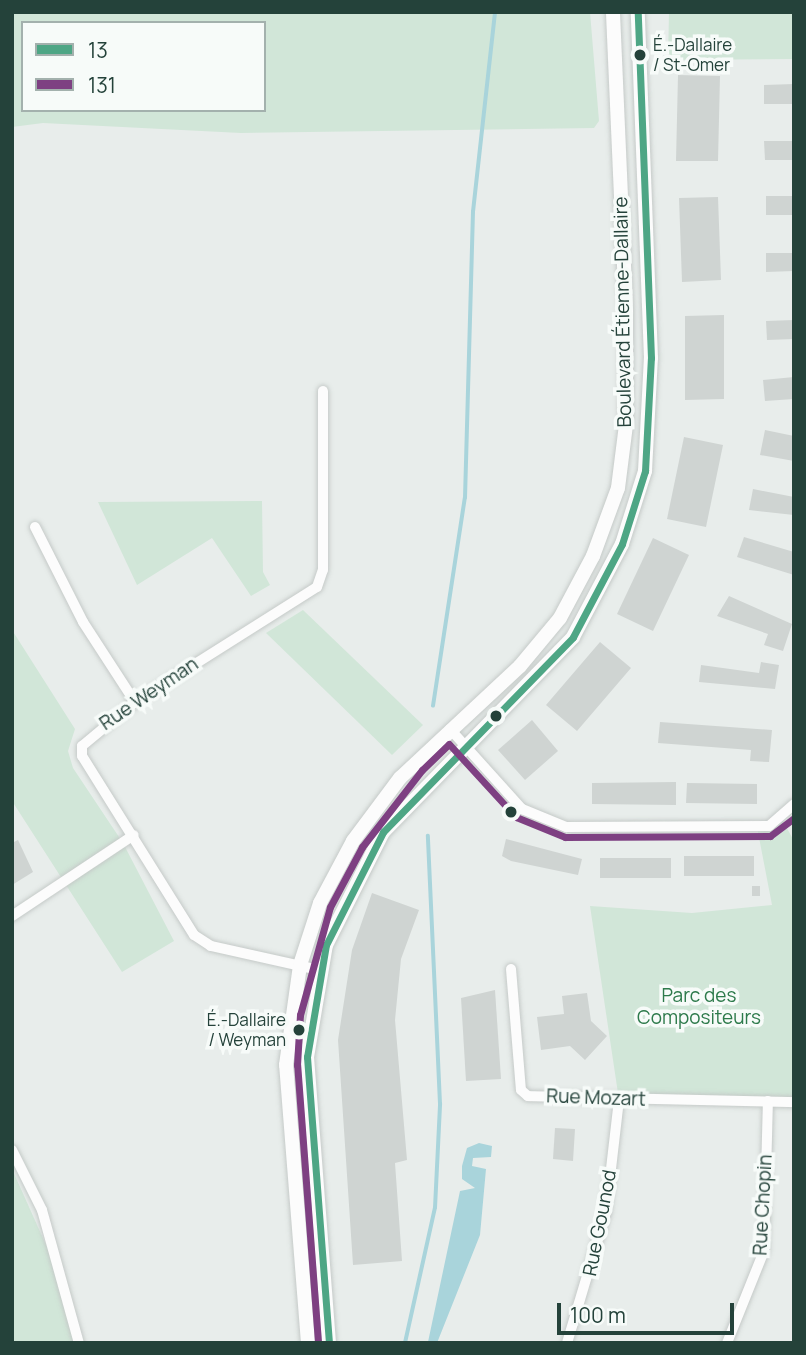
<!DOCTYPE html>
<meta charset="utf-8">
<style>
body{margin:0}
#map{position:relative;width:806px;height:1355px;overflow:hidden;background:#e8edeb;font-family:Manrope,sans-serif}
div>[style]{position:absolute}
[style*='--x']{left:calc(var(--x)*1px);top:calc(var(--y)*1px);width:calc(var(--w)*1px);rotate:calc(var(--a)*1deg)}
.green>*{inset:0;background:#d1e6d8}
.water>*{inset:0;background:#a9d4db}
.stream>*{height:3.5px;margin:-1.75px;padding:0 1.75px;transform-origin:1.75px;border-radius:1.75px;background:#a9d4db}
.building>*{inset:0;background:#cfd4d2}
.roads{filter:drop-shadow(0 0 2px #c5cac8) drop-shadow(0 0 2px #c5cac8)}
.street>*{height:10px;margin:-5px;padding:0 5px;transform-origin:5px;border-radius:5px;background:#fcfcfc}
.secondary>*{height:14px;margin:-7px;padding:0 7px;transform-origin:7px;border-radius:7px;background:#fcfcfc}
.bus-1>*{height:7px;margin:-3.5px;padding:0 3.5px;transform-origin:3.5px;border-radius:3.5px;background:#4ea685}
.bus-2>*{height:7px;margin:-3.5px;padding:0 3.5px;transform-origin:3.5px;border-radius:3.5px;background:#7e4082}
.dots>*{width:19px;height:19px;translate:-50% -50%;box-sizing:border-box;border:4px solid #f7fbf9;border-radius:50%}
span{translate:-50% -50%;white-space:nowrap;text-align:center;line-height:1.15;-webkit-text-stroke:7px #f7fbf9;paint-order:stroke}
.bus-label{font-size:17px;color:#24423a}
.left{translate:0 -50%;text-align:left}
.right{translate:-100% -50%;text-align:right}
.street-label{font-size:19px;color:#24423a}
.park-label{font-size:19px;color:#2d7a4b}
.frame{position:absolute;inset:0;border:14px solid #24423a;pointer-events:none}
.legend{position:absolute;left:21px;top:21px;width:245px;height:91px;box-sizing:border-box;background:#f7fbf9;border:2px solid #a3b1ad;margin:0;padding:9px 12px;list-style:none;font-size:21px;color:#24423a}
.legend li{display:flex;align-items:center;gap:14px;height:35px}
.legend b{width:35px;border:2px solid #a3b1ad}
.scale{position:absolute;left:557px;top:1303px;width:177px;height:32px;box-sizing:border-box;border:4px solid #24423a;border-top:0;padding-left:9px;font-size:21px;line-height:24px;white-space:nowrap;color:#24423a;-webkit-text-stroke:5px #f7fbf9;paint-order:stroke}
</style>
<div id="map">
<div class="green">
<div style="clip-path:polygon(evenodd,12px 12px,590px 12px,599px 121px,594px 128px,241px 133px,43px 123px,12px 127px,12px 12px,23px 23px,264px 23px,264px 110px,23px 110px,23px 23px)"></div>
<div style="clip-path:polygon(669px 12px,794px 12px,794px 59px,668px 60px)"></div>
<div style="clip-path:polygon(262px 501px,263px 572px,270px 585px,251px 596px,212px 538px,137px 585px,98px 502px)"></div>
<div style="clip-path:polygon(303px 610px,423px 725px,392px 755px,266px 633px)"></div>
<div style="clip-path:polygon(12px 630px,75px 729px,68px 751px,73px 768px,123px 843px,174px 941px,122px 972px,12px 801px)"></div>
<div style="clip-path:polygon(783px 821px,794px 841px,794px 1102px,619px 1100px,590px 906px,692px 913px,772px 905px,757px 827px)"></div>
<div style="clip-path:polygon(12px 1169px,72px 1303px,79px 1343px,12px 1343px)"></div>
</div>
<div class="water">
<div style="clip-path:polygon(479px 1143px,492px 1146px,491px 1157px,473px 1158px,472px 1166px,486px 1169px,480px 1235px,437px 1343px,428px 1342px,460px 1191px,475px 1188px,462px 1179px,462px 1166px,467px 1148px)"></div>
</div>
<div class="stream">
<div style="--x:433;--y:706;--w:210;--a:-81.3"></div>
<div style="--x:465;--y:498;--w:286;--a:-88.4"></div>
<div style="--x:473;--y:212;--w:201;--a:-83.7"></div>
<div style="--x:405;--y:1343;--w:138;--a:-77.5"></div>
<div style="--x:435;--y:1208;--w:104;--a:-87.2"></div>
<div style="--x:440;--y:1104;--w:268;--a:-92.6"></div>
</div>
<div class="building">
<div style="clip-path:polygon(678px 75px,720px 76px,718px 161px,676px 161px)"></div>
<div style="clip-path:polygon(794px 84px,794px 104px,764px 104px,764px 85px)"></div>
<div style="clip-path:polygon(764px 141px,794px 141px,794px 160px,765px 160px)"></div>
<div style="clip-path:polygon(766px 196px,794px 196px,794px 215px,766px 215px)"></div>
<div style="clip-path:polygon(718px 197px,721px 280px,682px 282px,679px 198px)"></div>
<div style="clip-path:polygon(766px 253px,794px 253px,794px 271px,766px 272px)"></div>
<div style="clip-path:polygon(724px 315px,724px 399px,685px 400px,685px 316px)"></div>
<div style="clip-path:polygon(794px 320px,794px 339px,767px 340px,766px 321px)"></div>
<div style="clip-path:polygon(794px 377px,794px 399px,765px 401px,763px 380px)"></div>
<div style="clip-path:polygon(765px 430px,794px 436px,794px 461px,760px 455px)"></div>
<div style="clip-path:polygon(684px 437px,723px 445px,706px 527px,667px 519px)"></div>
<div style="clip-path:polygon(753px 489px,794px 497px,794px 515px,749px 510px)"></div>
<div style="clip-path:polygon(744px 537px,794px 552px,794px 575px,737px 557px)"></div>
<div style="clip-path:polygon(653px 538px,689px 555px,653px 631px,617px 614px)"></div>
<div style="clip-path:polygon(729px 596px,792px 624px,783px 651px,764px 645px,768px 634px,717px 616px)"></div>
<div style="clip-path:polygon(600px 642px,631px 668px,577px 731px,546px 705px)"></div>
<div style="clip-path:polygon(761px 662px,779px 665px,775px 689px,699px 682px,701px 665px,759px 673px)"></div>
<div style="clip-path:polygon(532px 720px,558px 751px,525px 780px,498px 750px)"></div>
<div style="clip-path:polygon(660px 722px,772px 730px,769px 762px,750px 761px,751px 750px,658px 743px)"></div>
<div style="clip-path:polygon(676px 782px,676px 805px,592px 804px,592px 783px)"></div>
<div style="clip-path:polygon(687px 783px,757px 784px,757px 804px,686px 803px)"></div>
<div style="clip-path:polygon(506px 839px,582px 859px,578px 875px,511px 861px,502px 856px)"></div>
<div style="clip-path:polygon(18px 840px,33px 872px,12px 885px,12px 843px)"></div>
<div style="clip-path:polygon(684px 856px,754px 856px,754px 876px,684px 876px)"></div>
<div style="clip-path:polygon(600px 858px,671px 858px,671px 878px,600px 878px)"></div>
<div style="clip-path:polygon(752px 886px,760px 886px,760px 896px,752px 896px)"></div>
<div style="clip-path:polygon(372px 893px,419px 910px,401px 959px,395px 1020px,407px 1160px,395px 1163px,402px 1261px,353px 1265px,338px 1040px,352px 950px)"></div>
<div style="clip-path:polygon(495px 990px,501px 1079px,466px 1081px,461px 998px)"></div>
<div style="clip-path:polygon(587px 993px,591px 1021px,607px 1036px,585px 1060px,570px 1046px,541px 1050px,537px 1017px,564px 1014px,562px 996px)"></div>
<div style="clip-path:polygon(555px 1128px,575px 1129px,573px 1161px,553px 1159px)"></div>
</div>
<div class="roads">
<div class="street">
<div style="--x:35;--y:527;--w:106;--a:63.2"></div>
<div style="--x:83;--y:622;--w:95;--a:57"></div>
<div style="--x:450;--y:729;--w:108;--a:48"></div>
<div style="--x:522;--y:809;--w:48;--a:22.2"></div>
<div style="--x:566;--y:827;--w:203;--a:-0.3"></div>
<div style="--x:769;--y:826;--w:33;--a:-41"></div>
<div style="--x:12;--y:916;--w:146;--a:-33.6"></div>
<div style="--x:511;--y:969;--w:121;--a:85.3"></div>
<div style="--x:521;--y:1090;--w:9;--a:41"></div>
<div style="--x:528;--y:1096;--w:266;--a:1.3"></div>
<div style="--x:319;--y:970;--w:111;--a:-167.5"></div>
<div style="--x:211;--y:946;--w:20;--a:-147"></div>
<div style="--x:194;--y:935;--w:211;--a:-122"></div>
<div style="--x:82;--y:756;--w:10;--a:-90"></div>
<div style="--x:82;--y:746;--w:69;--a:-39.7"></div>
<div style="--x:135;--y:702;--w:215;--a:-32.3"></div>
<div style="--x:317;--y:587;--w:18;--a:-71"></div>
<div style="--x:323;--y:570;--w:179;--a:-90"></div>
<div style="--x:12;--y:1150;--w:67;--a:63.4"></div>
<div style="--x:42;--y:1210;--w:138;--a:74.5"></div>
<div style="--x:567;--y:1343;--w:137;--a:-73.4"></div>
<div style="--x:606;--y:1212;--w:113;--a:-83.4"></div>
<div style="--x:727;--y:1343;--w:99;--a:-68.1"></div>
<div style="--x:764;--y:1251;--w:150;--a:-88.5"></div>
</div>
<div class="secondary">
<div style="--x:308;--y:1343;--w:279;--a:-94.5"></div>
<div style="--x:286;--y:1065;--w:101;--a:-82"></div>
<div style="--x:300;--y:965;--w:65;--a:-72.1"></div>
<div style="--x:320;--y:903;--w:70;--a:-62"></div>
<div style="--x:353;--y:841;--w:79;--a:-53.3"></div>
<div style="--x:400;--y:778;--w:164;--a:-43"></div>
<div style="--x:520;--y:666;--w:62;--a:-50.2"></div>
<div style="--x:560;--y:618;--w:70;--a:-62"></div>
<div style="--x:593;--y:556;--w:72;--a:-69.8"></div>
<div style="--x:618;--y:488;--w:64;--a:-82.8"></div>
<div style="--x:626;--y:425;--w:114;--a:-90"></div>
<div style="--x:626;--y:311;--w:299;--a:-92.5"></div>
<div style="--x:329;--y:1343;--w:287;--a:-94.4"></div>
<div style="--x:307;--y:1057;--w:114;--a:-80.4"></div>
<div style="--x:326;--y:945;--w:127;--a:-63.2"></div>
<div style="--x:383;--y:832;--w:272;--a:-45.7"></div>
<div style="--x:573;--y:637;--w:105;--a:-62.2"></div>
<div style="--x:622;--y:544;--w:77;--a:-72.5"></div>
<div style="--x:645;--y:471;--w:113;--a:-87"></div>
<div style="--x:651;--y:358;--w:346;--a:-92.2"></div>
</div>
</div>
<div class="bus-1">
<div style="--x:329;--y:1343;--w:287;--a:-94.4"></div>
<div style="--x:307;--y:1057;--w:114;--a:-80.4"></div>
<div style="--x:326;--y:945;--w:127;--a:-63.2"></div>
<div style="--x:383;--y:832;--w:272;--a:-45.7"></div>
<div style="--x:573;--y:637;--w:105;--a:-62.2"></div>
<div style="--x:622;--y:544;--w:77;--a:-72.5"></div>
<div style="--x:645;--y:471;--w:113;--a:-87"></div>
<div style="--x:651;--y:358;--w:346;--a:-92.2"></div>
</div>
<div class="bus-2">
<div style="--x:318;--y:1342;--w:278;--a:-94.3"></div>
<div style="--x:297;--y:1065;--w:50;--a:-86.6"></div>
<div style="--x:300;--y:1015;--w:112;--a:-74.5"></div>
<div style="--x:330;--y:907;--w:68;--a:-61.9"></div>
<div style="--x:362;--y:847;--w:98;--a:-52.1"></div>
<div style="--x:422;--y:770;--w:37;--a:-44"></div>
<div style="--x:449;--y:744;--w:99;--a:47.5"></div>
<div style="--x:516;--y:817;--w:53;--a:22.2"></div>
<div style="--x:565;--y:837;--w:205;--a:-0.3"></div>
<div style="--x:770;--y:836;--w:30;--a:-37"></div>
</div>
<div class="dots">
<div style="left:640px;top:55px;background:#24423a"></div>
<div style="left:496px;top:716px;background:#24423a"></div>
<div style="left:511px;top:812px;background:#24423a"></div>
<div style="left:299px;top:1030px;background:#24423a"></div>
</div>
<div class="bus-label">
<span class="left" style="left:653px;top:55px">É.-Dallaire<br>/ St-Omer</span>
<span class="right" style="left:286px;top:1030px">É.-Dallaire<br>/ Weyman</span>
</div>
<div class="street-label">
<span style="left:623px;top:312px;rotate:-91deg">Boulevard Étienne-Dallaire</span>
<span style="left:149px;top:694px;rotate:-34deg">Rue Weyman</span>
<span style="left:596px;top:1098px;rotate:2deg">Rue Mozart</span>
<span style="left:763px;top:1205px;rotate:-87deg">Rue Chopin</span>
<span style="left:600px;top:1223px;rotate:-79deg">Rue Gounod</span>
</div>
<div class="park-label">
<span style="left:699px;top:1007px">Parc des<br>Compositeurs</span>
</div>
<div class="frame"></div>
<ul class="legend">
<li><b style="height:9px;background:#4ea685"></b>13</li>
<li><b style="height:9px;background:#7e4082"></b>131</li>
</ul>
<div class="scale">100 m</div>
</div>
